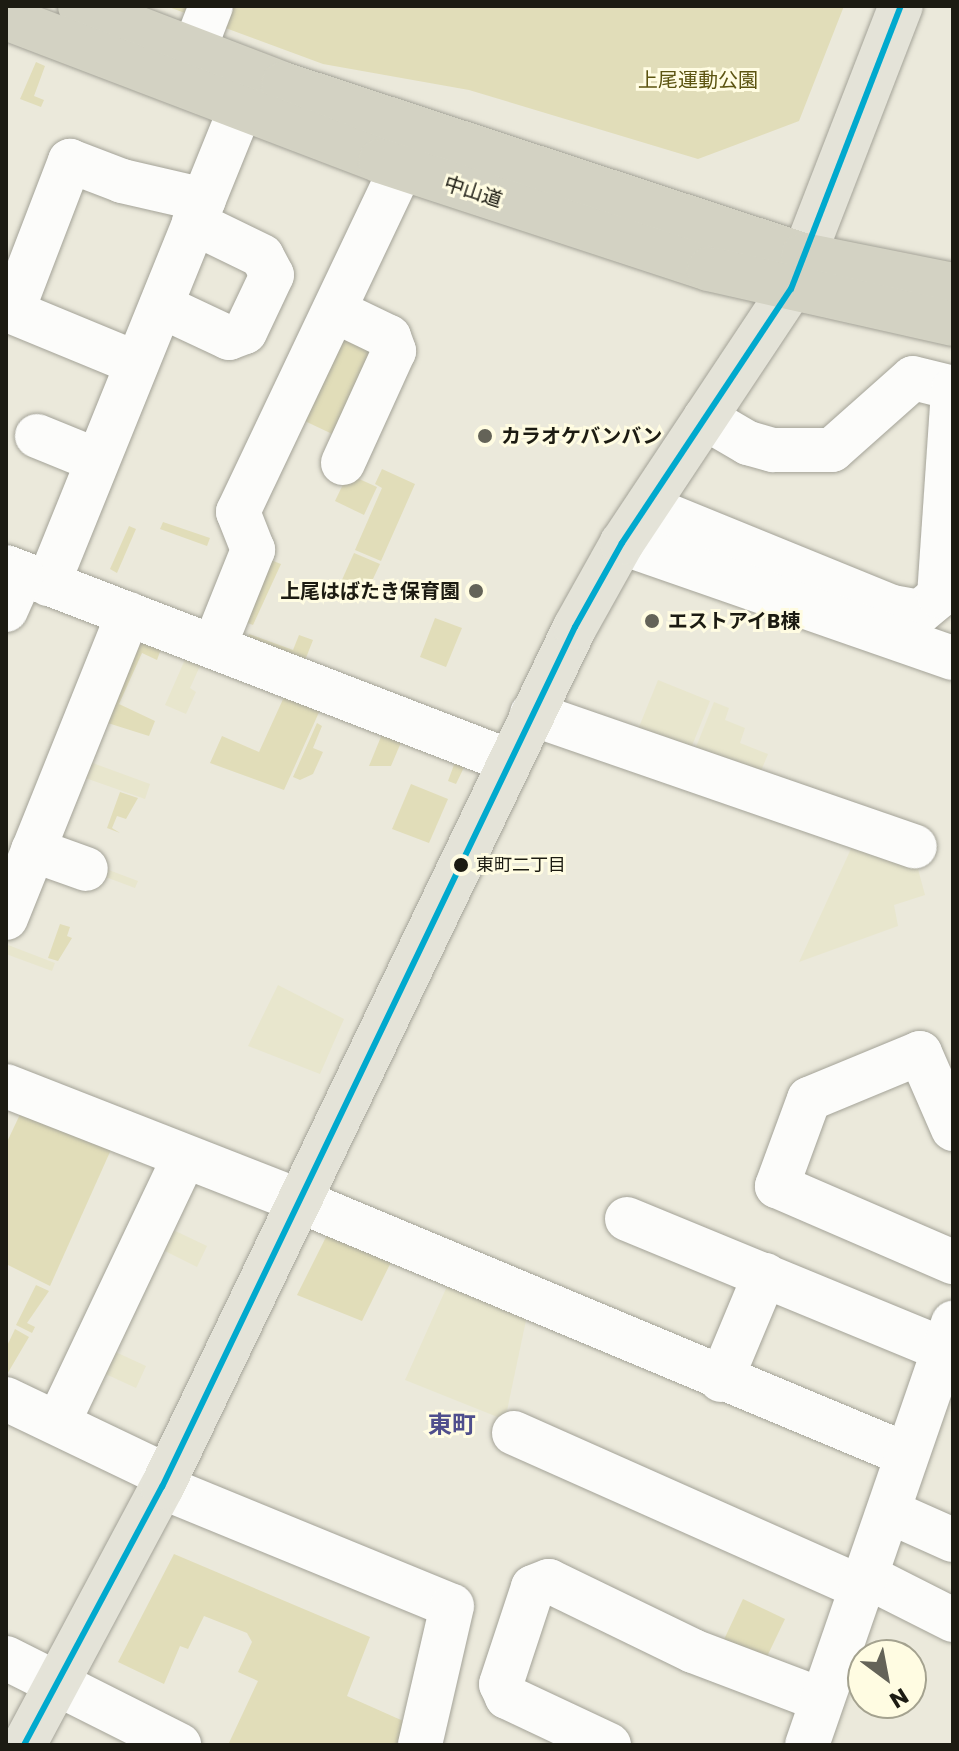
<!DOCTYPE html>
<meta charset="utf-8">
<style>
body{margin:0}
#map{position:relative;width:959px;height:1751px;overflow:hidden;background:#ebe9db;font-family:Poppins,"Noto Sans JP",sans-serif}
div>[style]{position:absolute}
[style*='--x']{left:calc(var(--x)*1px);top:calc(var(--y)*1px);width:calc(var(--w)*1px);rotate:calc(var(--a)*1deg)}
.built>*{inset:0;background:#e8e6cd}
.green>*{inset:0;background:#e1ddb9}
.roads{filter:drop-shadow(0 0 2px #a4a398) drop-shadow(0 0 2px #a4a398)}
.minor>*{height:44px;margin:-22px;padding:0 22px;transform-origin:22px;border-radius:22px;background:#fcfcfa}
.major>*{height:44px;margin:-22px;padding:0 22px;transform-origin:22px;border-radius:22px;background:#e4e3d8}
.highway>*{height:44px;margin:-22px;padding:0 22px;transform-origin:22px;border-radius:22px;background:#d3d2c3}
.bus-1>*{height:6px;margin:-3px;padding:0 3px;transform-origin:3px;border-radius:3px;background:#00a9ce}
.dots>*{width:22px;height:22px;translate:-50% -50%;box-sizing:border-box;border:4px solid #fffce2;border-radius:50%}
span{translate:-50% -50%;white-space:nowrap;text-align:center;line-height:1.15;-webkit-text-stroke:6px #fffce2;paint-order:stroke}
.bus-label{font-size:18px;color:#1c1b12}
.left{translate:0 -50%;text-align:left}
.park-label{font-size:20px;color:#5c5411}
.street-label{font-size:20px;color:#1c1b12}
.poi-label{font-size:20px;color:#1c1b12;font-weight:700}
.right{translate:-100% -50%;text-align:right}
.quarter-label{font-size:24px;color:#4f4e8c;font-weight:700}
.frame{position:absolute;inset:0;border:8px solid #1c1b12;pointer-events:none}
.north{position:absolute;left:847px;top:1639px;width:80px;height:80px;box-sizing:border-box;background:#fffce2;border:2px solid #a4a28f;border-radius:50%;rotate:148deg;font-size:22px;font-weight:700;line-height:32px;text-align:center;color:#1c1b12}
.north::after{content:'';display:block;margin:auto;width:28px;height:36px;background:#646358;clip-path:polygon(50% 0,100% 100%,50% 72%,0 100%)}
</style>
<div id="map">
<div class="built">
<div style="clip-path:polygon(191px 646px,206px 653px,190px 688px,196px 692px,186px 714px,165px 705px)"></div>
<div style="clip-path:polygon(658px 680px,710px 701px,687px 758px,635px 737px)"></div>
<div style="clip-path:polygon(714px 702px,729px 708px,725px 720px,745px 728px,740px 743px,768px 754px,756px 783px,692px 757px)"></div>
<div style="clip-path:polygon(79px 758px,150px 784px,145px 799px,74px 774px)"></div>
<div style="clip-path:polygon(856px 838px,915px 858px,925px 895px,894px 905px,898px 926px,799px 962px)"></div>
<div style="clip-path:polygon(98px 866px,138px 881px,135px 888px,95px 873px)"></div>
<div style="clip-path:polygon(8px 945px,55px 963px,52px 971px,6px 954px)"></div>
<div style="clip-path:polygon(278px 985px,344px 1019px,320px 1074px,248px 1046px)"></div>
<div style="clip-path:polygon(167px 1227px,207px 1246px,197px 1267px,157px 1247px)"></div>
<div style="clip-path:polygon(453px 1273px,529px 1306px,505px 1420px,405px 1380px)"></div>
<div style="clip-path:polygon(109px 1349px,146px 1366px,136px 1388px,99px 1371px)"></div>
</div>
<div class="green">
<div style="clip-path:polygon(166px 6px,844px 6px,799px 121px,698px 159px,469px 90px,323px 64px)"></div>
<div style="clip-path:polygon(36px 62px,45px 66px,34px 96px,44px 100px,41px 107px,20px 99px)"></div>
<div style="clip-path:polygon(336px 330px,382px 343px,345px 440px,292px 415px)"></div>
<div style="clip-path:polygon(382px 469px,415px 484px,381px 561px,355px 550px,382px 488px,375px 484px)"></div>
<div style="clip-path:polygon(348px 474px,377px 487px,364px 515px,335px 501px)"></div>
<div style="clip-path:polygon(163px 522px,210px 538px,207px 546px,160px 529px)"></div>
<div style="clip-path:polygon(129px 526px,136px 529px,117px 573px,110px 569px)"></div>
<div style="clip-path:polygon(354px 553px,380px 564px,366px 594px,341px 582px)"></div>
<div style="clip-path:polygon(258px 555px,281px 564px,253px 625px,234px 618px)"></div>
<div style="clip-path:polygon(435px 618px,462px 628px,446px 667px,420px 657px)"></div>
<div style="clip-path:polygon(131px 633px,165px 638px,157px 660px,142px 653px,119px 704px,155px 721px,149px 736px,95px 719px)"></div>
<div style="clip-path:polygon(249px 634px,293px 650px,299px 635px,313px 640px,302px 668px,245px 647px)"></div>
<div style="clip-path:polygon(289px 686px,325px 699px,284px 790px,210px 763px,222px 736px,259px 752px)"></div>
<div style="clip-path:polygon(387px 722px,465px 752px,468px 759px,456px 784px,448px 781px,458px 754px,405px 733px,391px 766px,369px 766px)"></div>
<div style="clip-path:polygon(317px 723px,322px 726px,313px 748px,323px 752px,313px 774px,300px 780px,293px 777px)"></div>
<div style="clip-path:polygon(411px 784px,448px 799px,429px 843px,392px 829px)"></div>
<div style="clip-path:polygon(120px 792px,138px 798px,126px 819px,117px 816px,112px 828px,120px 833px,107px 828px)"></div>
<div style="clip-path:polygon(60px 924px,70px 927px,67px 936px,72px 938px,58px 961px,48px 958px)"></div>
<div style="clip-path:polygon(24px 1106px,114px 1143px,50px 1286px,6px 1264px,6px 1144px)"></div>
<div style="clip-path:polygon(331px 1227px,395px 1254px,362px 1321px,297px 1295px)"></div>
<div style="clip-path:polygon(36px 1285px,49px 1291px,27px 1323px,35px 1327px,32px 1333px,16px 1325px)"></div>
<div style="clip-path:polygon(15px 1329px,29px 1337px,6px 1376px,25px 1385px,6px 1387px,6px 1348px)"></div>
<div style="clip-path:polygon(174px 1554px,370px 1637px,347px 1696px,410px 1724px,405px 1745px,228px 1745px,258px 1681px,238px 1672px,252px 1642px,247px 1633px,204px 1616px,188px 1649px,180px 1646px,164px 1684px,118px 1662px)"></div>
<div style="clip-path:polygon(743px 1599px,785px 1619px,762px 1667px,720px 1648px)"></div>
</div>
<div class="roads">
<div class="minor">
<div style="--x:194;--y:50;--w:47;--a:-68.9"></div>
<div style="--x:161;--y:306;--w:75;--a:25.2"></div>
<div style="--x:229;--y:338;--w:17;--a:-21"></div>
<div style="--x:245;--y:332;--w:63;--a:-64.7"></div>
<div style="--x:272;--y:275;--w:21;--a:-118"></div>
<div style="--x:262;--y:256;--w:76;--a:-154.1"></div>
<div style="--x:335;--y:311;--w:60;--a:25.7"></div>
<div style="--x:389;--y:337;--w:15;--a:70"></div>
<div style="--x:394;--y:351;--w:123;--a:114.5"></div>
<div style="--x:136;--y:363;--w:134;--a:-157.6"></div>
<div style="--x:12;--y:312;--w:162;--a:-69"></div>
<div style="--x:70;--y:161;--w:56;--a:21"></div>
<div style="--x:122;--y:181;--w:84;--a:13"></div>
<div style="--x:705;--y:418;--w:50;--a:30.2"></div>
<div style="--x:748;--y:443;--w:26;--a:16"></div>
<div style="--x:773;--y:450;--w:59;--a:0"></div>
<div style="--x:832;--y:450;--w:108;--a:-41.6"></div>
<div style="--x:913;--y:378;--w:41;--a:14"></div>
<div style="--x:37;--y:436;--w:64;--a:22.1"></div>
<div style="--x:647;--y:507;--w:265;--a:22.2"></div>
<div style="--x:892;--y:607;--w:28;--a:10"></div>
<div style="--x:920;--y:612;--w:25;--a:-40"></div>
<div style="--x:939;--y:596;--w:207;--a:-86.1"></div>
<div style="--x:622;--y:543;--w:350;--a:19.2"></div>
<div style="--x:6;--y:567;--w:539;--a:21.09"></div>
<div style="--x:48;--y:584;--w:511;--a:-67.95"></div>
<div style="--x:6;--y:610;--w:39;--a:-66"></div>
<div style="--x:214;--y:647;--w:105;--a:-68.1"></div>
<div style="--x:253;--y:550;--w:41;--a:-111.5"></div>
<div style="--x:238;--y:512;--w:381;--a:-64.6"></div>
<div style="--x:532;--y:714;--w:405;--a:19.1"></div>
<div style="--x:33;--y:850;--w:56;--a:19.7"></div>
<div style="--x:6;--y:918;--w:328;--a:-68.1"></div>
<div style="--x:6;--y:1086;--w:316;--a:21.4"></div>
<div style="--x:300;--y:1201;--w:656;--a:22.69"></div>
<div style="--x:953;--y:1129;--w:83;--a:-113.5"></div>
<div style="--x:920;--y:1053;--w:120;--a:157.5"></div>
<div style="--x:809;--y:1099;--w:93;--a:110.2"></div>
<div style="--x:777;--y:1186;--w:192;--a:23.4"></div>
<div style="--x:627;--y:1219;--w:342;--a:22.4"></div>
<div style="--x:721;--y:1380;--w:114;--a:-67.3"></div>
<div style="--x:6;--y:1399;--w:178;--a:25.6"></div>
<div style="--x:58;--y:1423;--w:293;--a:-64.6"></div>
<div style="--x:514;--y:1433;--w:379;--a:24"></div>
<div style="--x:162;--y:1487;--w:313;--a:22.3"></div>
<div style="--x:452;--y:1606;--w:143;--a:103"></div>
<div style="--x:890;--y:1512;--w:69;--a:24"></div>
<div style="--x:864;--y:1575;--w:100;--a:26.8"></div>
<div style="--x:6;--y:1658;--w:194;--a:26.7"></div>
<div style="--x:609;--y:1745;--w:113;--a:-154.8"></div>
<div style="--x:507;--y:1697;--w:14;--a:-115"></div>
<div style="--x:501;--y:1684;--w:102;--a:-71.7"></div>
<div style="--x:533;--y:1587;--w:17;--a:-21"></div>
<div style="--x:549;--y:1581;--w:160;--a:25.9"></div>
<div style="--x:693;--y:1651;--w:138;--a:20.8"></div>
<div style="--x:807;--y:1745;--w:447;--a:-70.9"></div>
</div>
<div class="major">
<div style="--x:24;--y:1745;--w:293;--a:-61.9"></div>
<div style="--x:162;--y:1487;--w:954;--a:-64.35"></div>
<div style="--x:575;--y:627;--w:96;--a:-60.8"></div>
<div style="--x:622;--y:543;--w:305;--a:-56.4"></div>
<div style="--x:791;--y:289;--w:304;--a:-68.8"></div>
</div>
<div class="highway">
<div style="--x:80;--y:6;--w:217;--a:21"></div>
<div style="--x:283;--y:84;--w:547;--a:18.2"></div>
<div style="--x:803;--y:255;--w:153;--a:11.3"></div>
<div style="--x:6;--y:18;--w:400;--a:20.9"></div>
<div style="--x:380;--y:161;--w:346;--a:18.2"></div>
<div style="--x:709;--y:269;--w:250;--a:12.7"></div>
</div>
</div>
<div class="bus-1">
<div style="--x:24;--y:1745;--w:293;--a:-61.9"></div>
<div style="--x:162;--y:1487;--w:954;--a:-64.35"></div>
<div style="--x:575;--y:627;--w:96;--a:-60.8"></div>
<div style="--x:622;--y:543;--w:305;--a:-56.4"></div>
<div style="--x:791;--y:289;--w:304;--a:-68.8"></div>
</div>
<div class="dots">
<div style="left:485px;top:436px;background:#646358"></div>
<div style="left:476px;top:591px;background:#646358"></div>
<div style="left:652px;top:621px;background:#646358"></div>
<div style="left:461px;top:865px;background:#1c1b12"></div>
</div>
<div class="bus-label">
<span class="left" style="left:476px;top:865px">東町二丁目</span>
</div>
<div class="park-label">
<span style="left:698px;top:80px">上尾運動公園</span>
</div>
<div class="street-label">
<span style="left:473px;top:192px;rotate:18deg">中山道</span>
</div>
<div class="poi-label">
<span class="left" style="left:501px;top:436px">カラオケバンバン</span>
<span class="right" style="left:460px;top:591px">上尾はばたき保育園</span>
<span class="left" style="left:668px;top:621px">エストアイB棟</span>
</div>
<div class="quarter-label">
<span style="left:452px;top:1425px">東町</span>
</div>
<div class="frame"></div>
<div class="north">N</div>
</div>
